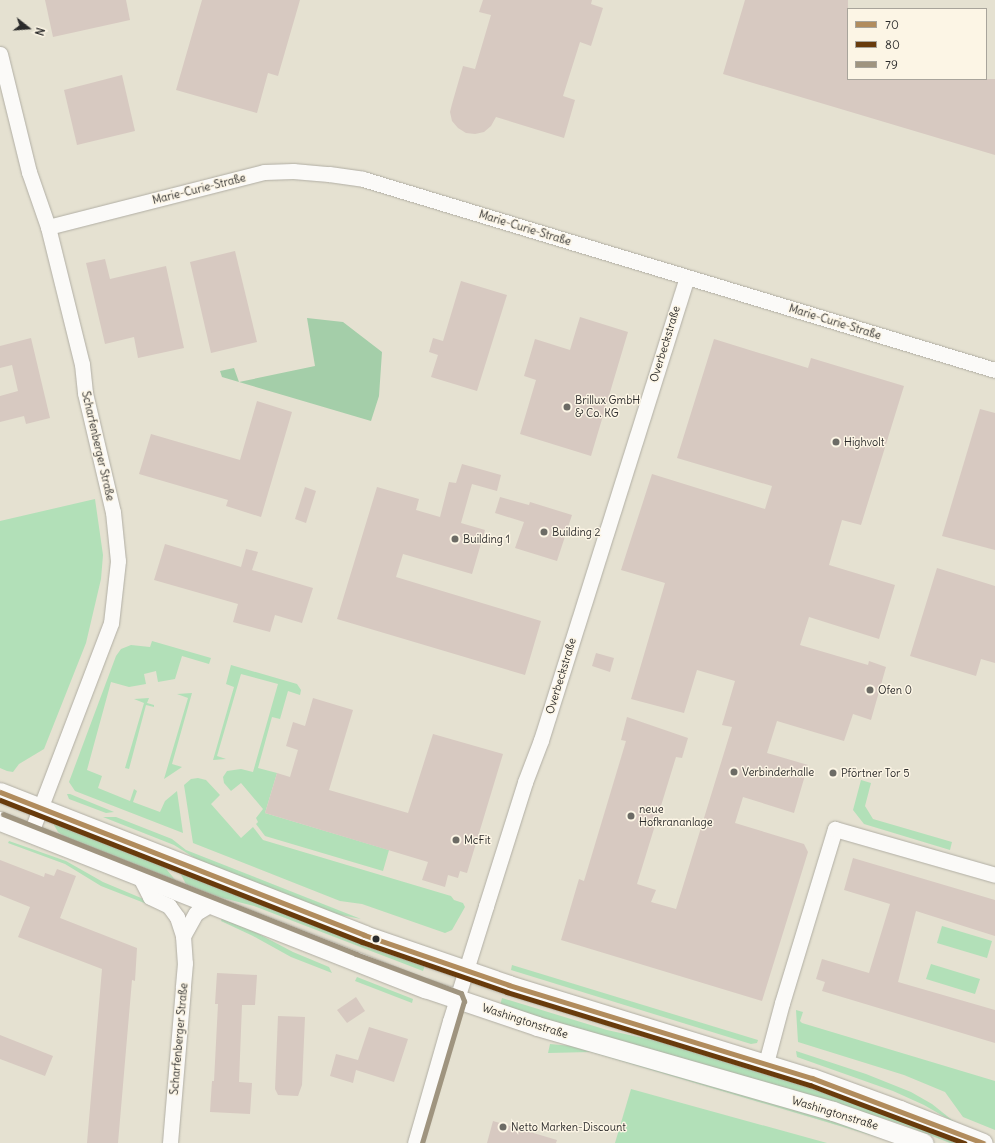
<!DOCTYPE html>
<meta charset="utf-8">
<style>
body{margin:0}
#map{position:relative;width:995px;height:1143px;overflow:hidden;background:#e5e1d1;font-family:Delius,sans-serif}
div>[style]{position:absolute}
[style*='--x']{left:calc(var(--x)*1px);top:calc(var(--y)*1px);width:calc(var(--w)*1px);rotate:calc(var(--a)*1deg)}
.green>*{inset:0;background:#b2e0b8}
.forest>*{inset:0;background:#a4cea9}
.building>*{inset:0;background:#d7c9c1}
.roads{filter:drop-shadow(0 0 1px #b1aea4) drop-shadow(0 0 1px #b1aea4)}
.minor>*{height:15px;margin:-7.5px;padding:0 7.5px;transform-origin:7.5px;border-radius:7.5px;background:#fbfaf8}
.major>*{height:19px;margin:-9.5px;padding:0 9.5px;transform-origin:9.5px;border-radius:9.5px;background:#fbfaf8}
.bus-1>*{height:5px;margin:-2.5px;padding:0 2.5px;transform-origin:2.5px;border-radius:2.5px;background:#b18c5d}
.bus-2>*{height:5px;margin:-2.5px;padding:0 2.5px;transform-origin:2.5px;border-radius:2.5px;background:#683b0c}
.bus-3>*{height:5px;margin:-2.5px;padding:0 2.5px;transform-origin:2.5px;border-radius:2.5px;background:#9f947f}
.dots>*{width:11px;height:11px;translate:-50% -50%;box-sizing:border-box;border:2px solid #fcf5e5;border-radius:50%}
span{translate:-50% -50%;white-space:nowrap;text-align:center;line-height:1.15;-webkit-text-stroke:3px #fcf5e5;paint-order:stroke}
.street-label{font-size:11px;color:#2b2b2b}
.poi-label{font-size:11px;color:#2b2b2b}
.left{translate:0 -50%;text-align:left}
.legend{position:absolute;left:847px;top:8px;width:140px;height:72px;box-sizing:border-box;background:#fcf5e5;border:1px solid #a8a49b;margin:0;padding:5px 7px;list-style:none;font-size:12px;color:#2b2b2b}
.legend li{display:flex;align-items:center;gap:8px;height:20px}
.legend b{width:20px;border:1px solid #a8a49b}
.north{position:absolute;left:8px;top:8px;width:40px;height:40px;-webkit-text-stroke:3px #fcf5e5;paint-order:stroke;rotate:107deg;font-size:11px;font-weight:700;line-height:16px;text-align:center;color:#2b2b2b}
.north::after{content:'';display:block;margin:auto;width:14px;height:18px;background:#2b2b2b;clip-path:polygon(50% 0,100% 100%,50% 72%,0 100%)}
</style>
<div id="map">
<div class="green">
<div style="clip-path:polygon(95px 499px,103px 555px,101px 579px,86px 643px,44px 749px,19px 764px,13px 772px,7px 771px,0 768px,0 521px)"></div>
<div style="clip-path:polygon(152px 641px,211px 658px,209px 664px,182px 656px,175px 679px,158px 682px,156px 671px,144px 674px,146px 684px,129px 687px,111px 682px,87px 770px,102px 776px,98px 788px,130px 801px,134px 789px,137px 791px,133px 802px,160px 812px,165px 801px,177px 791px,183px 833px,75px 791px,69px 782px,116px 656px,121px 649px,131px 645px,150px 647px)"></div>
<div style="clip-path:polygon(231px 665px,297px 684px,301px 690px,300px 695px,288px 691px,280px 719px,272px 717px,258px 768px,277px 773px,265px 813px,389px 850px,383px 871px,265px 836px,256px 824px,258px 822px,256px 818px,263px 809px,241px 783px,231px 791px,224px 783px,223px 777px,227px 771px,241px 769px,253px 772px,278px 684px,241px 674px,217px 756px,226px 759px,213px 760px,234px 687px,226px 684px)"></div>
<div style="clip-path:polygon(192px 693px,172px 764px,182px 767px,164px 779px,188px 698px,177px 694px)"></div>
<div style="clip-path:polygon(149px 698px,147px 703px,154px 705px,154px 707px,146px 705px,129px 769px,125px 768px,144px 703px,134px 699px)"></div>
<div style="clip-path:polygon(198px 778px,206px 780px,220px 795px,211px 804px,241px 838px,253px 827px,263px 840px,451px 896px,454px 900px,463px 903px,465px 907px,452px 930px,445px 933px,362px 904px,340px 901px,193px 843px,184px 785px,191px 779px)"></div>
<div style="clip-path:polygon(861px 780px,871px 783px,865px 806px,873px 819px,952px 842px,950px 850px,864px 824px,853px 810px)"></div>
<div style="clip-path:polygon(67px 794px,70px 794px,114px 812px,106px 813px,69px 799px)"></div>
<div style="clip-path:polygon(103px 817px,116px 817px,172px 839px,186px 850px,361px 919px,331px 913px,198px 860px,174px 845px)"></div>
<div style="clip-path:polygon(54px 823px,162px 864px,177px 882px,65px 837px,58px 832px,54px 825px)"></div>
<div style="clip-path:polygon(9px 841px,66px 861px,103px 882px,153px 903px,152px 906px,101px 886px,65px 864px,8px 843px)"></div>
<div style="clip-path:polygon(179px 871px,425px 965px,423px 971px,254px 906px,215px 896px,187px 886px)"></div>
<div style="clip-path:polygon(222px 918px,255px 932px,293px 952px,329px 967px,332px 973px,291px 957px,253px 936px,221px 921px)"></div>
<div style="clip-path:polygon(942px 926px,992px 941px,987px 958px,937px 943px)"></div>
<div style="clip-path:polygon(931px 964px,980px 979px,975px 994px,926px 979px)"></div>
<div style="clip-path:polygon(512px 965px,758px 1040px,757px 1043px,751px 1044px,511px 970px)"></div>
<div style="clip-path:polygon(357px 977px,413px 999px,412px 1003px,355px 981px)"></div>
<div style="clip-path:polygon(502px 998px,607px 1030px,688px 1048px,843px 1096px,961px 1143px,950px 1143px,904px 1125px,840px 1105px,500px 1006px)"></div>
<div style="clip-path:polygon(796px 1010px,803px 1012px,800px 1021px,802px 1023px,995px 1081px,995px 1130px,963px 1117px,945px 1092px,904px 1075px,798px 1042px)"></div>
<div style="clip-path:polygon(550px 1044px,582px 1047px,810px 1112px,897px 1143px,591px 1052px,548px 1053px)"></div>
<div style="clip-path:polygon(796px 1051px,866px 1074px,911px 1092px,932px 1104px,957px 1124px,924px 1105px,893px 1091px,797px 1057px)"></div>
<div style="clip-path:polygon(631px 1089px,827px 1143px,615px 1143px)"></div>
</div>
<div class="forest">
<div style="clip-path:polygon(307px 318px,343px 322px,382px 352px,379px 396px,371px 421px,222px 377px,220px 371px,234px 368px,239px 382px,315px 366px)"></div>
</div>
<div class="building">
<div style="clip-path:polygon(45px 0,126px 0,130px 20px,53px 37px)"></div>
<div style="clip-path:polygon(202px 0,300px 0,278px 76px,268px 73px,257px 113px,176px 90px)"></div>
<div style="clip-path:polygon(483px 0,592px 0,591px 4px,603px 8px,591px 46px,580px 42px,563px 96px,575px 100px,564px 138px,496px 117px,491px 126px,484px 132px,475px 134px,466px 133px,458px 128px,452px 121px,450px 112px,452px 104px,463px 66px,475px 69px,491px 15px,479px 12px)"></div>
<div style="clip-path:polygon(745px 0,848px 0,848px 79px,995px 79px,995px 155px,723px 74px)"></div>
<div style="clip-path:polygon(122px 75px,135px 131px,77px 145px,64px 90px)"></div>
<div style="clip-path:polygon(235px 251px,257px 342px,211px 353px,190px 262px)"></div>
<div style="clip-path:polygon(105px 259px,110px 279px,166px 266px,184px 348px,138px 358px,134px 337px,105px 344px,86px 263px)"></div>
<div style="clip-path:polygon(461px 281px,507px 295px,477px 391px,431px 377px,438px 355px,429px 352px,433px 338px,443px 341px)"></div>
<div style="clip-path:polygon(580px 317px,628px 332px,591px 456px,520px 434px,536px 380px,524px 376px,535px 339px,570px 350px)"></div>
<div style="clip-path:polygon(31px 338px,50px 418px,26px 424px,24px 416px,0 422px,0 396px,18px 391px,12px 365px,0 368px,0 346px)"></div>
<div style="clip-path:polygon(714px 339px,808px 368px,811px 358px,904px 386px,861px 525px,842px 520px,829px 565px,895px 585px,879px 639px,809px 617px,800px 645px,868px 665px,869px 661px,886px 667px,871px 720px,853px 714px,844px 741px,777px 721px,767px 753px,808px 765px,794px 813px,743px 797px,735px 823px,804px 844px,808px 852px,762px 1001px,561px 940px,579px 879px,584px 881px,626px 741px,621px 740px,627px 717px,688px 738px,682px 758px,676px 757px,637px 884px,656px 890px,651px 902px,676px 909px,732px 727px,722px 725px,735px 681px,697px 670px,684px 713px,631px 699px,665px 583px,621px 570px,652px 474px,765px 509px,772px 486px,677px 458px)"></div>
<div style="clip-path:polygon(257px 401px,292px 412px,261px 517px,226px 506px,228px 500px,139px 474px,151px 434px,240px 460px)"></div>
<div style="clip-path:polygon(980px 409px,995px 413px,995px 550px,942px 536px)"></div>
<div style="clip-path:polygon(462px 464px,501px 475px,497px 491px,472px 484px,461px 523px,485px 530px,472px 574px,403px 554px,396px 577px,541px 621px,525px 675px,337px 619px,377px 487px,419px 499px,416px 510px,440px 517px,449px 482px,456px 483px)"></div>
<div style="clip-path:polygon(305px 487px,316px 491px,306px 523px,295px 519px)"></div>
<div style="clip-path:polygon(500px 497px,529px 505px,530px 502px,572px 515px,557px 561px,515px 548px,524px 522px,495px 513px)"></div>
<div style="clip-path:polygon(165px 544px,241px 567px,246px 549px,258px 552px,252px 570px,313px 588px,302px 623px,275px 615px,270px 632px,233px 622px,238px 604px,154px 580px)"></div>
<div style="clip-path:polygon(937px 568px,995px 586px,995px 663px,981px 659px,976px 676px,910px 656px)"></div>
<div style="clip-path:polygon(596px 653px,614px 658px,610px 672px,592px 666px)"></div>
<div style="clip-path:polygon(313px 698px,353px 710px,329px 790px,408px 813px,433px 734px,503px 754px,467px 873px,460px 871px,458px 878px,448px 875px,445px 887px,422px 880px,428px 862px,265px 813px,277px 773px,290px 777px,298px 750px,286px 746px,293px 722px,305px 726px)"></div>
<div style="clip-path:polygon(853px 858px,995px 900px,995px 936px,916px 911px,898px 982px,995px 1010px,995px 1043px,822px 991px,825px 982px,816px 979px,822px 959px,869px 973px,890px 904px,844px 890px)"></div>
<div style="clip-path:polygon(0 860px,44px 877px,45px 873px,54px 876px,57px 869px,76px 876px,60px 918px,137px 948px,135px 981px,132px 980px,118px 1143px,87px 1143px,102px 969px,18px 937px,30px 907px,0 895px)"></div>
<div style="clip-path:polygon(217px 973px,257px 975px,255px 1005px,242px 1005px,239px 1082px,252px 1083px,250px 1114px,210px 1112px,212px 1081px,214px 1081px,218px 1004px,215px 1004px)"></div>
<div style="clip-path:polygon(356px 997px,365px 1011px,347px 1023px,337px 1010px)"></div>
<div style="clip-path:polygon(278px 1016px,305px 1017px,302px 1085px,298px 1096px,278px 1095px,275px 1089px)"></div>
<div style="clip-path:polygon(369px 1027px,408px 1039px,394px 1082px,356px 1070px,353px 1083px,330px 1076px,336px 1054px,358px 1060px)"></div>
<div style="clip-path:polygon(0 1035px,53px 1056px,45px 1076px,0 1059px)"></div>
<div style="clip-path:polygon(493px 1121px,557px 1140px,556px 1143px,487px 1143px)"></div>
</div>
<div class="roads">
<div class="minor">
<div style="--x:0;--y:54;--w:122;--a:76.2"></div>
<div style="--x:29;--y:172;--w:58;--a:70.9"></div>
<div style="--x:48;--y:227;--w:141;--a:76.1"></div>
<div style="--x:82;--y:364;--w:29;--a:84"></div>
<div style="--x:85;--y:393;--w:122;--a:76.8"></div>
<div style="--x:113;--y:512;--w:49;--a:84.2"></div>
<div style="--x:118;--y:561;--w:62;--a:96.4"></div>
<div style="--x:111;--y:623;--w:225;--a:110.9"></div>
<div style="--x:48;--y:227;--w:223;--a:-14.3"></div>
<div style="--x:264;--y:172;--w:29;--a:-2"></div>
<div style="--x:293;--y:171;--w:36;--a:5"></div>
<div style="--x:329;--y:174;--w:34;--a:8"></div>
<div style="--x:363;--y:179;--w:660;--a:16.82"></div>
<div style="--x:140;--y:877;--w:22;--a:63"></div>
<div style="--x:150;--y:897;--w:21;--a:25"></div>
<div style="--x:169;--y:906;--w:14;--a:54"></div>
<div style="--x:177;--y:917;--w:20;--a:72"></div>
<div style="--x:183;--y:936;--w:27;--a:86"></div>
<div style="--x:185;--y:963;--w:25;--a:95"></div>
<div style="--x:183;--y:988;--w:156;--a:94.8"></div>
<div style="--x:183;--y:936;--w:26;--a:-61"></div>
<div style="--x:196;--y:913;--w:17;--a:-31"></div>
<div style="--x:766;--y:1063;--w:62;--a:-75.1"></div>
<div style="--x:782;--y:1003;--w:182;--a:-73.1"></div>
<div style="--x:835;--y:829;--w:166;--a:16"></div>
<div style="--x:415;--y:1143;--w:127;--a:-74"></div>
<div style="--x:450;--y:1021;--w:121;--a:-72.6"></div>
<div style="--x:486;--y:906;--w:130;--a:-72.5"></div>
<div style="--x:525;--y:782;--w:45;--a:-69.1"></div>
<div style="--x:541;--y:740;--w:485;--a:-72.5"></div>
</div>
<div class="major">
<div style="--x:0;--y:792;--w:391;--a:21.4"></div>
<div style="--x:364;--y:935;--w:153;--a:19"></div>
<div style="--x:509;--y:985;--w:317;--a:17.1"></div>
<div style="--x:812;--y:1078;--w:94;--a:20"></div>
<div style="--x:900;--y:1110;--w:89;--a:21.7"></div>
<div style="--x:0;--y:821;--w:457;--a:21.5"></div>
<div style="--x:425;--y:988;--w:118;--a:18.7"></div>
<div style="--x:537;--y:1026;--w:308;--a:16"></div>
<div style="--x:833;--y:1111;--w:96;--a:19.4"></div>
</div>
</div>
<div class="bus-1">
<div style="--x:0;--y:792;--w:391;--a:21.4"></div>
<div style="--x:364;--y:935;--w:153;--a:19"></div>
<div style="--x:509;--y:985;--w:317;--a:17.1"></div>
<div style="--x:812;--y:1078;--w:183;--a:20.8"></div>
</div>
<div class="bus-2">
<div style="--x:0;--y:800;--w:389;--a:21.4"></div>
<div style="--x:362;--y:942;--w:153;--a:19"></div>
<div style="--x:507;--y:992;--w:317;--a:17.1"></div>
<div style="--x:810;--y:1085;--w:165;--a:20.6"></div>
</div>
<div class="bus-3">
<div style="--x:3;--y:814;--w:380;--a:21.6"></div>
<div style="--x:356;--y:954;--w:112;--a:20.4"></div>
<div style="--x:461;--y:993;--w:9;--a:69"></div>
<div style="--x:464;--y:1001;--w:148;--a:106.5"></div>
</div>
<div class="dots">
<div style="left:567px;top:407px;background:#6c6b65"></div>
<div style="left:836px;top:442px;background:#6c6b65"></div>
<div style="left:544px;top:532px;background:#6c6b65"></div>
<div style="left:455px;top:539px;background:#6c6b65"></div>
<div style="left:870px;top:690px;background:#6c6b65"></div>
<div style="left:734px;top:772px;background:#6c6b65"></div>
<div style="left:833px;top:773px;background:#6c6b65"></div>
<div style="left:631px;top:816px;background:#6c6b65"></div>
<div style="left:456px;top:840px;background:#6c6b65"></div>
<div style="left:376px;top:939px;background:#2b2b2b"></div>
<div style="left:503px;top:1127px;background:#6c6b65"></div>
</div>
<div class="street-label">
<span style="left:199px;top:189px;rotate:-14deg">Marie-Curie-Straße</span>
<span style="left:525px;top:228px;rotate:17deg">Marie-Curie-Straße</span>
<span style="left:835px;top:322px;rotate:17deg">Marie-Curie-Straße</span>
<span style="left:665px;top:344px;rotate:-73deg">Overbeckstraße</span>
<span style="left:98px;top:446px;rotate:77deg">Scharfenberger Straße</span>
<span style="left:561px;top:676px;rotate:-73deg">Overbeckstraße</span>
<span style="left:525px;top:1021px;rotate:18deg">Washingtonstraße</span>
<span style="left:179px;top:1039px;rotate:-85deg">Scharfenberger Straße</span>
<span style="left:835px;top:1113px;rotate:17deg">Washingtonstraße</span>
</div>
<div class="poi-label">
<span class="left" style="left:575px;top:407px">Brillux GmbH<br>&amp; Co. KG</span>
<span class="left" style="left:844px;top:442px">Highvolt</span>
<span class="left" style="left:552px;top:532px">Building 2</span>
<span class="left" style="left:463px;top:539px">Building 1</span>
<span class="left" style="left:878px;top:690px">Ofen 0</span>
<span class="left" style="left:742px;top:772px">Verbinderhalle</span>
<span class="left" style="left:841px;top:773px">Pförtner Tor 5</span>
<span class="left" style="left:639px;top:816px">neue<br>Hofkrananlage</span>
<span class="left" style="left:464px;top:840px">McFit</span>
<span class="left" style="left:511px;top:1127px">Netto Marken-Discount</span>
</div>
<ul class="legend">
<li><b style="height:5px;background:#b18c5d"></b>70</li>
<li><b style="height:5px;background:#683b0c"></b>80</li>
<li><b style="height:5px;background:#9f947f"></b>79</li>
</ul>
<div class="north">N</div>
</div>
